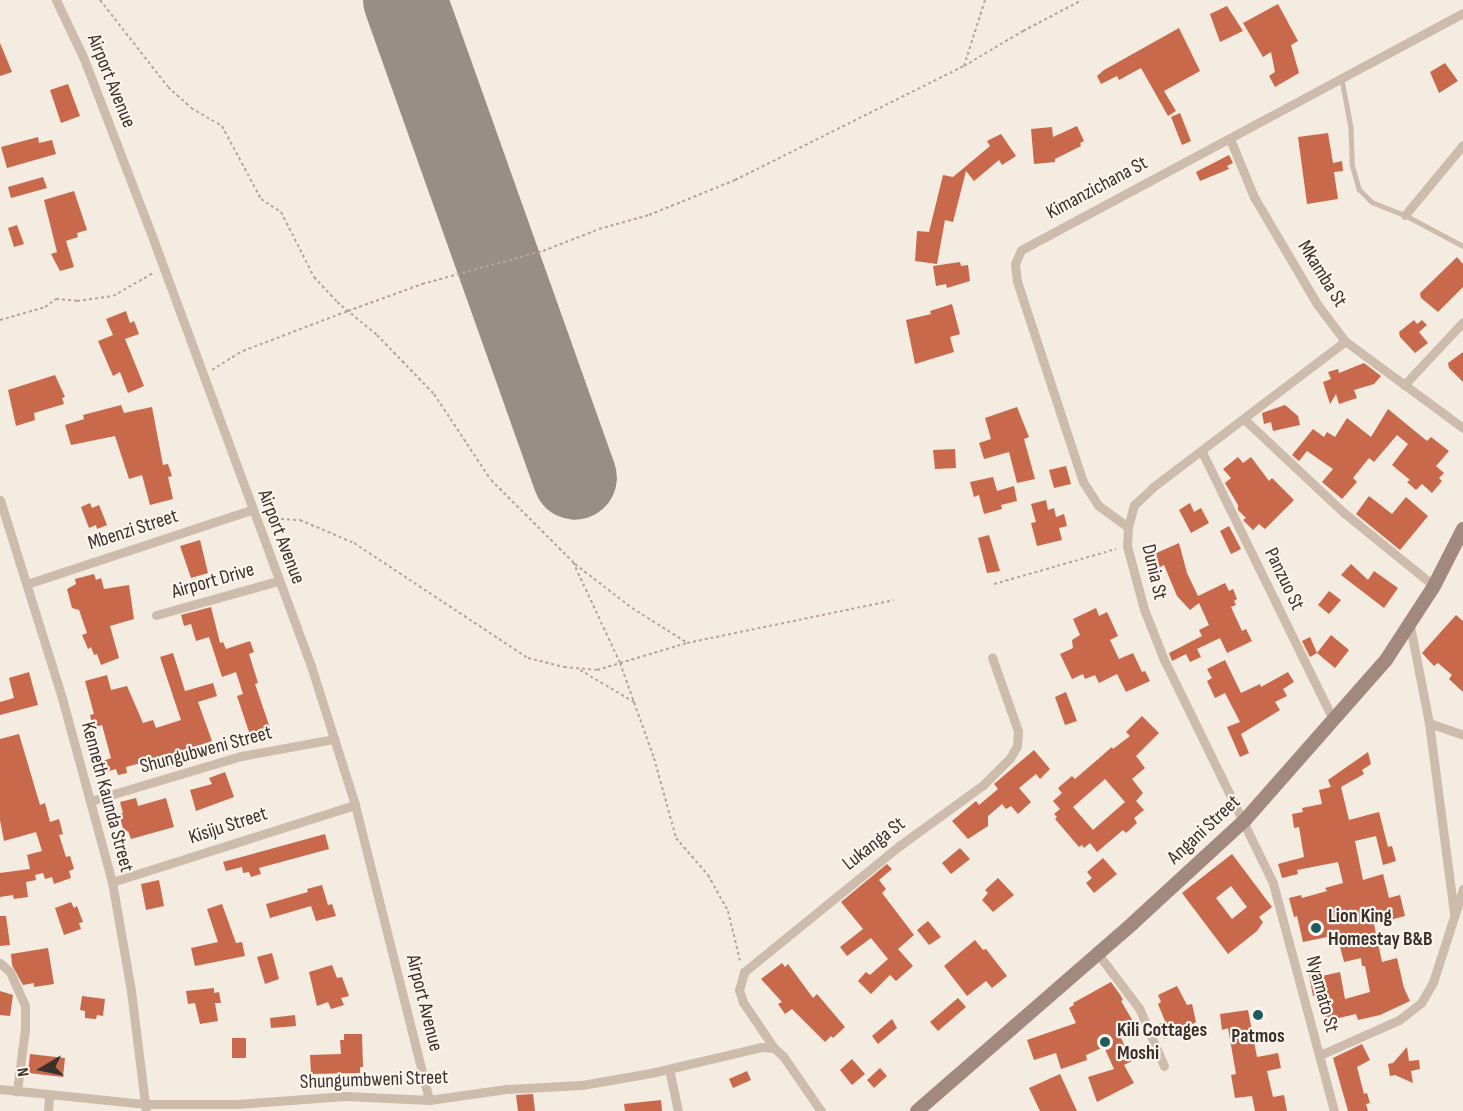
<!DOCTYPE html>
<style>
body{margin:0}
#map{position:relative;width:1463px;height:1111px;overflow:hidden;background:#f4ebe1;font-family:"Sofia Sans Condensed",sans-serif}
div>[style]{position:absolute}
[style*='--x']{left:calc(var(--x)*1px);top:calc(var(--y)*1px);width:calc(var(--w)*1px);rotate:calc(var(--a)*1deg)}
.runway>*{height:84px;margin:-42px;padding:0 42px;transform-origin:42px;border-radius:42px;background:#988e86}
.building>*{inset:0;background:#c8694b}
.path>*{height:2px;margin-top:-1px;transform-origin:0;background:repeating-linear-gradient(90deg,#b9a596 0 3px,transparent 0 6px)}
.lane>*{height:4.5px;margin:-2.25px;padding:0 2.25px;transform-origin:2.25px;border-radius:2.25px;background:#cdbbac}
.street>*{height:9px;margin:-4.5px;padding:0 4.5px;transform-origin:4.5px;border-radius:4.5px;background:#cdbbac}
.secondary>*{height:14px;margin:-7px;padding:0 7px;transform-origin:7px;border-radius:7px;background:#a18a7d}
.dots>*{width:16px;height:16px;translate:-50% -50%;box-sizing:border-box;border:3px solid #fbf5ee;border-radius:50%}
span{translate:-50% -50%;white-space:nowrap;text-align:center;line-height:1.15;-webkit-text-stroke:4.5px #fbf5ee;paint-order:stroke}
.street-label{font-size:20px;color:#3b302b}
.poi-label{font-size:20px;color:#3b302b;font-weight:700}
.left{translate:0 -50%;text-align:left}
.north{position:absolute;left:12px;top:1039px;width:60px;height:60px;-webkit-text-stroke:4px #fbf5ee;paint-order:stroke;rotate:261deg;font-size:16px;font-weight:700;line-height:24px;text-align:center;color:#3b302b}
.north::after{content:'';display:block;margin:auto;width:21px;height:27px;background:#3b302b;clip-path:polygon(50% 0,100% 100%,50% 72%,0 100%)}
</style>
<div id="map">
<div class="runway">
<div style="--x:405;--y:0;--w:507;--a:70.42"></div>
</div>
<div class="building">
<div style="clip-path:polygon(1278px 4px,1298px 41px,1291px 45px,1299px 73px,1275px 87px,1269px 76px,1275px 72px,1271px 52px,1263px 57px,1243px 23px)"></div>
<div style="clip-path:polygon(1227px 6px,1243px 31px,1220px 42px,1210px 14px)"></div>
<div style="clip-path:polygon(1179px 28px,1200px 71px,1164px 91px,1176px 111px,1168px 116px,1141px 68px,1119px 80px,1117px 76px,1101px 84px,1097px 76px,1104px 70px)"></div>
<div style="clip-path:polygon(0 43px,12px 72px,0 76px)"></div>
<div style="clip-path:polygon(1445px 63px,1458px 81px,1439px 93px,1430px 72px)"></div>
<div style="clip-path:polygon(68px 84px,80px 116px,61px 123px,50px 90px)"></div>
<div style="clip-path:polygon(1180px 113px,1191px 141px,1182px 145px,1171px 117px)"></div>
<div style="clip-path:polygon(1077px 126px,1084px 141px,1080px 143px,1081px 146px,1055px 159px,1055px 162px,1034px 164px,1031px 129px,1052px 127px,1053px 137px)"></div>
<div style="clip-path:polygon(1328px 133px,1333px 163px,1342px 161px,1343px 171px,1334px 172px,1338px 199px,1307px 204px,1298px 137px)"></div>
<div style="clip-path:polygon(1001px 134px,1016px 156px,1002px 165px,999px 160px,974px 181px,966px 171px,953px 222px,945px 220px,937px 264px,915px 261px,917px 231px,929px 232px,943px 175px,953px 177px,990px 146px,987px 141px)"></div>
<div style="clip-path:polygon(38px 137px,39px 143px,52px 140px,56px 154px,7px 168px,1px 147px)"></div>
<div style="clip-path:polygon(1229px 155px,1233px 163px,1227px 166px,1229px 169px,1200px 181px,1196px 172px)"></div>
<div style="clip-path:polygon(43px 177px,47px 188px,11px 198px,8px 187px)"></div>
<div style="clip-path:polygon(74px 191px,87px 230px,77px 233px,78px 237px,66px 241px,74px 267px,60px 271px,51px 254px,57px 252px,44px 200px)"></div>
<div style="clip-path:polygon(17px 225px,24px 244px,14px 247px,8px 228px)"></div>
<div style="clip-path:polygon(1457px 257px,1463px 264px,1463px 287px,1438px 312px,1421px 298px,1420px 293px)"></div>
<div style="clip-path:polygon(960px 262px,961px 266px,968px 265px,970px 281px,947px 288px,946px 284px,936px 286px,933px 266px)"></div>
<div style="clip-path:polygon(952px 304px,960px 334px,950px 337px,954px 352px,915px 364px,906px 320px,931px 314px,930px 311px)"></div>
<div style="clip-path:polygon(126px 311px,130px 323px,134px 321px,139px 334px,125px 339px,144px 386px,128px 393px,120px 372px,113px 376px,98px 341px,113px 335px,106px 319px)"></div>
<div style="clip-path:polygon(1414px 320px,1417px 324px,1422px 320px,1427px 325px,1419px 332px,1428px 343px,1415px 353px,1400px 337px,1399px 332px)"></div>
<div style="clip-path:polygon(1463px 352px,1463px 382px,1449px 368px,1448px 363px)"></div>
<div style="clip-path:polygon(1364px 363px,1381px 376px,1374px 384px,1354px 390px,1357px 398px,1339px 404px,1336px 394px,1330px 404px,1323px 382px,1331px 379px,1328px 372px,1338px 369px,1339px 373px)"></div>
<div style="clip-path:polygon(55px 375px,65px 397px,62px 398px,64px 404px,34px 413px,35px 420px,16px 426px,8px 390px)"></div>
<div style="clip-path:polygon(121px 405px,124px 413px,152px 407px,163px 465px,168px 464px,172px 476px,168px 477px,173px 499px,150px 505px,142px 475px,129px 479px,115px 436px,71px 445px,65px 425px,84px 419px,83px 415px)"></div>
<div style="clip-path:polygon(1285px 405px,1298px 416px,1300px 425px,1273px 431px,1271px 422px,1264px 424px,1262px 413px)"></div>
<div style="clip-path:polygon(1017px 407px,1029px 437px,1024px 439px,1035px 479px,1017px 483px,1009px 452px,984px 459px,979px 443px,991px 439px,985px 418px)"></div>
<div style="clip-path:polygon(1388px 409px,1427px 441px,1431px 437px,1449px 451px,1436px 466px,1444px 473px,1439px 478px,1442px 481px,1432px 493px,1422px 484px,1416px 490px,1407px 482px,1410px 480px,1392px 465px,1408px 444px,1397px 435px,1374px 462px,1369px 458px,1353px 478px,1357px 482px,1342px 499px,1322px 482px,1333px 469px,1307px 451px,1299px 461px,1292px 455px,1313px 429px,1324px 437px,1327px 432px,1335px 437px,1347px 418px,1371px 437px)"></div>
<div style="clip-path:polygon(955px 449px,956px 468px,935px 469px,933px 450px)"></div>
<div style="clip-path:polygon(1238px 457px,1243px 463px,1251px 457px,1269px 481px,1272px 478px,1294px 500px,1265px 529px,1259px 524px,1253px 530px,1243px 520px,1246px 518px,1238px 510px,1238px 505px,1225px 483px,1231px 478px,1223px 469px)"></div>
<div style="clip-path:polygon(1066px 466px,1071px 484px,1054px 488px,1049px 470px)"></div>
<div style="clip-path:polygon(993px 477px,997px 491px,1014px 486px,1017px 501px,1001px 505px,1002px 509px,984px 514px,979px 495px,974px 497px,970px 482px)"></div>
<div style="clip-path:polygon(1369px 496px,1392px 514px,1406px 497px,1428px 516px,1400px 550px,1356px 514px)"></div>
<div style="clip-path:polygon(1046px 500px,1048px 510px,1054px 508px,1056px 517px,1064px 514px,1067px 526px,1059px 528px,1062px 540px,1037px 546px,1031px 523px,1036px 522px,1031px 504px)"></div>
<div style="clip-path:polygon(90px 503px,92px 508px,99px 505px,107px 525px,97px 529px,96px 525px,89px 528px,81px 507px)"></div>
<div style="clip-path:polygon(1190px 503px,1194px 512px,1201px 508px,1209px 523px,1191px 533px,1179px 510px)"></div>
<div style="clip-path:polygon(1229px 526px,1241px 549px,1231px 554px,1220px 531px)"></div>
<div style="clip-path:polygon(989px 535px,1000px 571px,987px 573px,978px 538px)"></div>
<div style="clip-path:polygon(200px 540px,208px 573px,191px 578px,180px 546px)"></div>
<div style="clip-path:polygon(1179px 543px,1187px 573px,1198px 596px,1225px 583px,1229px 591px,1233px 589px,1237px 599px,1234px 601px,1236px 605px,1231px 607px,1242px 631px,1246px 629px,1252px 641px,1227px 653px,1220px 638px,1197px 649px,1201px 657px,1190px 662px,1186px 654px,1172px 661px,1169px 653px,1202px 636px,1199px 630px,1209px 625px,1199px 603px,1190px 610px,1177px 596px,1164px 565px,1158px 568px,1152px 555px)"></div>
<div style="clip-path:polygon(1351px 564px,1368px 580px,1374px 571px,1398px 588px,1384px 608px,1341px 575px)"></div>
<div style="clip-path:polygon(94px 574px,96px 580px,101px 578px,104px 589px,129px 585px,134px 619px,110px 626px,119px 658px,101px 665px,97px 654px,94px 655px,91px 647px,88px 649px,82px 635px,87px 633px,79px 610px,72px 608px,67px 589px,76px 584px,75px 579px)"></div>
<div style="clip-path:polygon(1329px 591px,1341px 600px,1329px 614px,1318px 605px)"></div>
<div style="clip-path:polygon(211px 607px,220px 643px,223px 642px,226px 649px,250px 641px,254px 652px,249px 654px,258px 683px,255px 684px,270px 728px,250px 735px,237px 696px,243px 694px,236px 672px,222px 677px,209px 637px,196px 641px,191px 624px,184px 626px,181px 615px)"></div>
<div style="clip-path:polygon(1096px 608px,1099px 616px,1107px 612px,1118px 636px,1110px 640px,1119px 659px,1133px 653px,1142px 672px,1145px 671px,1150px 681px,1126px 692px,1117px 674px,1099px 683px,1095px 675px,1085px 679px,1083px 674px,1072px 679px,1060px 654px,1073px 648px,1072px 640px,1080px 635px,1073px 619px)"></div>
<div style="clip-path:polygon(1456px 615px,1463px 621px,1463px 692px,1449px 679px,1452px 675px,1438px 663px,1434px 666px,1422px 653px)"></div>
<div style="clip-path:polygon(1331px 635px,1349px 650px,1335px 668px,1317px 653px,1310px 657px,1302px 641px,1310px 637px,1317px 653px)"></div>
<div style="clip-path:polygon(173px 653px,185px 691px,213px 683px,217px 696px,198px 702px,212px 741px,188px 749px,190px 753px,150px 766px,148px 761px,126px 767px,127px 773px,118px 775px,116px 769px,106px 772px,103px 761px,111px 758px,102px 725px,93px 728px,90px 715px,94px 714px,85px 681px,107px 675px,111px 690px,127px 686px,143px 723px,153px 720px,156px 728px,181px 720px,160px 657px)"></div>
<div style="clip-path:polygon(1225px 660px,1241px 693px,1260px 684px,1261px 687px,1288px 672px,1294px 682px,1283px 689px,1287px 696px,1275px 702px,1280px 710px,1241px 734px,1249px 753px,1240px 757px,1227px 727px,1240px 722px,1225px 693px,1215px 698px,1207px 681px,1212px 678px,1207px 669px)"></div>
<div style="clip-path:polygon(29px 672px,38px 705px,0 715px,0 702px,14px 698px,9px 678px)"></div>
<div style="clip-path:polygon(1066px 692px,1077px 721px,1065px 725px,1055px 697px)"></div>
<div style="clip-path:polygon(evenodd,1142px 716px,1159px 733px,1136px 756px,1145px 768px,1132px 779px,1143px 793px,1136px 801px,1144px 810px,1134px 818px,1137px 823px,1126px 833px,1123px 830px,1097px 852px,1090px 843px,1084px 848px,1082px 845px,1079px 847px,1055px 819px,1057px 817px,1054px 814px,1060px 809px,1053px 801px,1062px 793px,1058px 788px,1072px 776px,1075px 779px,1112px 747px,1113px 749px,1130px 736px,1126px 732px,1142px 716px,1105px 779px,1125px 802px,1093px 830px,1073px 807px,1105px 779px)"></div>
<div style="clip-path:polygon(19px 734px,40px 805px,45px 803px,50px 822px,59px 819px,63px 834px,59px 835px,66px 857px,70px 856px,74px 869px,69px 871px,71px 878px,54px 884px,52px 877px,45px 879px,43px 873px,35px 875px,36px 880px,26px 882px,28px 897px,14px 899px,13px 895px,0 897px,0 873px,30px 869px,27px 855px,42px 851px,36px 832px,4px 841px,0 820px,0 739px)"></div>
<div style="clip-path:polygon(1034px 750px,1050px 769px,1040px 779px,1036px 774px,1019px 788px,1031px 802px,1018px 814px,1011px 806px,1006px 809px,1002px 804px,988px 816px,988px 826px,968px 839px,952px 821px,976px 801px,979px 805px,998px 789px,994px 784px)"></div>
<div style="clip-path:polygon(1368px 752px,1371px 764px,1362px 770px,1364px 774px,1341px 787px,1349px 820px,1379px 812px,1388px 847px,1392px 846px,1396px 861px,1383px 865px,1376px 836px,1355px 841px,1363px 880px,1383px 874px,1389px 898px,1400px 895px,1405px 916px,1374px 924px,1382px 962px,1397px 958px,1404px 988px,1410px 1001px,1380px 1015px,1358px 1020px,1356px 1014px,1326px 1021px,1320px 994px,1313px 996px,1309px 975px,1321px 972px,1322px 976px,1340px 972px,1345px 999px,1370px 992px,1365px 966px,1362px 966px,1361px 958px,1344px 962px,1337px 935px,1303px 942px,1297px 916px,1294px 917px,1289px 898px,1301px 895px,1302px 898px,1327px 891px,1325px 888px,1343px 883px,1338px 862px,1297px 870px,1298px 874px,1282px 878px,1278px 864px,1304px 857px,1299px 827px,1294px 828px,1292px 814px,1303px 812px,1302px 808px,1322px 804px,1319px 790px,1331px 787px,1328px 780px)"></div>
<div style="clip-path:polygon(225px 772px,234px 797px,196px 811px,190px 790px,212px 784px,209px 778px)"></div>
<div style="clip-path:polygon(136px 798px,138px 806px,166px 798px,174px 827px,131px 839px,128px 831px,124px 832px,119px 814px,123px 813px,120px 802px)"></div>
<div style="clip-path:polygon(325px 834px,329px 849px,259px 868px,261px 874px,251px 877px,249px 872px,243px 873px,242px 867px,226px 871px,223px 862px)"></div>
<div style="clip-path:polygon(960px 848px,970px 859px,951px 874px,942px 863px)"></div>
<div style="clip-path:polygon(evenodd,1232px 854px,1272px 907px,1259px 917px,1263px 922px,1257px 931px,1228px 954px,1182px 893px,1232px 854px,1231px 886px,1247px 907px,1232px 919px,1216px 898px,1231px 886px)"></div>
<div style="clip-path:polygon(1103px 858px,1117px 874px,1094px 893px,1086px 883px,1092px 878px,1087px 872px)"></div>
<div style="clip-path:polygon(887px 864px,892px 869px,879px 880px,886px 889px,882px 893px,914px 935px,898px 949px,913px 966px,896px 981px,890px 975px,871px 994px,858px 981px,866px 972px,870px 975px,888px 959px,871px 938px,847px 956px,840px 947px,863px 929px,841px 902px)"></div>
<div style="clip-path:polygon(998px 878px,1014px 895px,993px 912px,982px 900px,988px 893px,985px 890px)"></div>
<div style="clip-path:polygon(159px 880px,164px 906px,146px 910px,141px 884px)"></div>
<div style="clip-path:polygon(322px 885px,328px 905px,332px 904px,336px 916px,316px 921px,311px 906px,270px 918px,266px 904px,308px 892px,307px 889px)"></div>
<div style="clip-path:polygon(71px 902px,74px 908px,77px 906px,83px 922px,79px 923px,81px 929px,64px 935px,55px 908px)"></div>
<div style="clip-path:polygon(222px 904px,236px 943px,242px 942px,245px 956px,195px 966px,191px 948px,218px 942px,207px 909px)"></div>
<div style="clip-path:polygon(0 916px,6px 916px,10px 945px,0 946px)"></div>
<div style="clip-path:polygon(928px 921px,941px 937px,929px 945px,917px 930px)"></div>
<div style="clip-path:polygon(975px 940px,983px 950px,986px 949px,1007px 976px,992px 988px,986px 981px,967px 996px,944px 966px)"></div>
<div style="clip-path:polygon(48px 948px,54px 984px,34px 987px,34px 983px,23px 985px,12px 965px,11px 954px)"></div>
<div style="clip-path:polygon(272px 953px,279px 979px,265px 984px,257px 957px)"></div>
<div style="clip-path:polygon(782px 963px,785px 967px,788px 964px,813px 998px,817px 994px,845px 1027px,833px 1038px,831px 1036px,825px 1042px,792px 1009px,785px 1014px,778px 1004px,782px 1002px,761px 979px)"></div>
<div style="clip-path:polygon(332px 965px,337px 978px,342px 977px,349px 996px,341px 998px,344px 1005px,331px 1009px,328px 1002px,317px 1006px,309px 972px)"></div>
<div style="clip-path:polygon(1111px 982px,1121px 996px,1123px 1000px,1121px 1001px,1134px 1023px,1127px 1027px,1130px 1031px,1120px 1036px,1132px 1061px,1124px 1065px,1134px 1083px,1097px 1102px,1088px 1077px,1114px 1069px,1104px 1047px,1086px 1055px,1087px 1060px,1061px 1069px,1056px 1053px,1034px 1060px,1027px 1040px,1076px 1023px,1069px 1008px,1074px 1005px,1073px 1003px)"></div>
<div style="clip-path:polygon(1177px 986px,1187px 1005px,1192px 1004px,1196px 1022px,1164px 1039px,1157px 1025px,1165px 1021px,1158px 1004px,1161px 1002px,1158px 995px)"></div>
<div style="clip-path:polygon(214px 988px,214px 993px,219px 992px,221px 1003px,215px 1003px,218px 1021px,200px 1024px,195px 1003px,188px 1004px,186px 991px)"></div>
<div style="clip-path:polygon(0 991px,13px 995px,10px 1016px,0 1015px)"></div>
<div style="clip-path:polygon(82px 996px,105px 999px,103px 1016px,97px 1015px,96px 1019px,85px 1018px,85px 1011px,80px 1010px)"></div>
<div style="clip-path:polygon(958px 998px,966px 1007px,938px 1031px,930px 1022px)"></div>
<div style="clip-path:polygon(1248px 1010px,1257px 1057px,1278px 1053px,1281px 1068px,1267px 1071px,1273px 1097px,1284px 1095px,1287px 1111px,1255px 1111px,1252px 1096px,1235px 1098px,1231px 1075px,1236px 1074px,1228px 1028px,1222px 1030px,1220px 1014px)"></div>
<div style="clip-path:polygon(295px 1015px,296px 1026px,271px 1028px,270px 1018px)"></div>
<div style="clip-path:polygon(892px 1019px,897px 1028px,878px 1044px,872px 1036px)"></div>
<div style="clip-path:polygon(344px 1034px,362px 1034px,363px 1067px,360px 1067px,360px 1073px,311px 1074px,310px 1055px,341px 1054px,340px 1040px,344px 1040px)"></div>
<div style="clip-path:polygon(232px 1038px,246px 1038px,246px 1058px,232px 1058px)"></div>
<div style="clip-path:polygon(1362px 1044px,1370px 1060px,1357px 1067px,1364px 1094px,1367px 1093px,1370px 1103px,1366px 1104px,1368px 1111px,1348px 1111px,1333px 1058px)"></div>
<div style="clip-path:polygon(1407px 1047px,1409px 1061px,1419px 1060px,1420px 1069px,1411px 1071px,1413px 1083px,1395px 1075px,1390px 1076px,1388px 1064px,1393px 1063px)"></div>
<div style="clip-path:polygon(30px 1054px,65px 1058px,63px 1077px,28px 1073px)"></div>
<div style="clip-path:polygon(852px 1059px,865px 1074px,852px 1085px,840px 1070px)"></div>
<div style="clip-path:polygon(880px 1068px,887px 1076px,874px 1088px,867px 1080px)"></div>
<div style="clip-path:polygon(747px 1071px,751px 1080px,733px 1088px,729px 1079px)"></div>
<div style="clip-path:polygon(1060px 1074px,1077px 1111px,1040px 1111px,1029px 1088px)"></div>
<div style="clip-path:polygon(533px 1094px,535px 1111px,518px 1111px,516px 1095px)"></div>
<div style="clip-path:polygon(661px 1100px,662px 1111px,625px 1111px,624px 1104px)"></div>
</div>
<div class="path">
<div style="--x:100;--y:0;--w:110;--a:52"></div>
<div style="--x:168;--y:87;--w:31;--a:42"></div>
<div style="--x:191;--y:108;--w:36;--a:30"></div>
<div style="--x:222;--y:126;--w:83;--a:61.9"></div>
<div style="--x:261;--y:199;--w:24;--a:33"></div>
<div style="--x:281;--y:212;--w:73;--a:63.1"></div>
<div style="--x:314;--y:277;--w:34;--a:47"></div>
<div style="--x:337;--y:302;--w:52;--a:39.5"></div>
<div style="--x:377;--y:335;--w:82;--a:46"></div>
<div style="--x:434;--y:394;--w:103;--a:56.5"></div>
<div style="--x:491;--y:480;--w:116;--a:45"></div>
<div style="--x:573;--y:562;--w:111;--a:65"></div>
<div style="--x:620;--y:663;--w:101;--a:70.3"></div>
<div style="--x:654;--y:758;--w:83;--a:74.6"></div>
<div style="--x:676;--y:838;--w:49;--a:49.1"></div>
<div style="--x:708;--y:875;--w:41;--a:60.9"></div>
<div style="--x:728;--y:911;--w:51;--a:76.5"></div>
<div style="--x:964;--y:66;--w:69;--a:-72.3"></div>
<div style="--x:0;--y:320;--w:47;--a:-16.1"></div>
<div style="--x:45;--y:307;--w:14;--a:-36"></div>
<div style="--x:56;--y:299;--w:21;--a:5"></div>
<div style="--x:77;--y:301;--w:36;--a:-8"></div>
<div style="--x:113;--y:296;--w:46;--a:-29.9"></div>
<div style="--x:212;--y:370;--w:36;--a:-32"></div>
<div style="--x:243;--y:351;--w:112;--a:-20.9"></div>
<div style="--x:348;--y:311;--w:79;--a:-20"></div>
<div style="--x:422;--y:284;--w:125;--a:-15.3"></div>
<div style="--x:543;--y:251;--w:60;--a:-21.4"></div>
<div style="--x:599;--y:229;--w:52;--a:-15.6"></div>
<div style="--x:649;--y:215;--w:93;--a:-22.1"></div>
<div style="--x:735;--y:180;--w:256;--a:-26.5"></div>
<div style="--x:964;--y:66;--w:69;--a:-30.7"></div>
<div style="--x:1023;--y:31;--w:67;--a:-27.7"></div>
<div style="--x:269;--y:518;--w:31;--a:4"></div>
<div style="--x:300;--y:520;--w:59;--a:23.1"></div>
<div style="--x:354;--y:543;--w:209;--a:33.5"></div>
<div style="--x:528;--y:658;--w:37;--a:14"></div>
<div style="--x:564;--y:667;--w:33;--a:5"></div>
<div style="--x:597;--y:670;--w:94;--a:-16.7"></div>
<div style="--x:687;--y:643;--w:211;--a:-11.7"></div>
<div style="--x:575;--y:564;--w:72;--a:37.7"></div>
<div style="--x:632;--y:608;--w:64;--a:32.2"></div>
<div style="--x:994;--y:584;--w:127;--a:-16"></div>
<div style="--x:580;--y:670;--w:63;--a:30.7"></div>
</div>
<div class="lane">
<div style="--x:1342;--y:80;--w:48;--a:79.2"></div>
<div style="--x:1351;--y:127;--w:37;--a:88"></div>
<div style="--x:1352;--y:164;--w:26;--a:74"></div>
<div style="--x:1359;--y:189;--w:18;--a:45"></div>
<div style="--x:1372;--y:202;--w:35;--a:22"></div>
<div style="--x:1405;--y:215;--w:66;--a:28.1"></div>
</div>
<div class="street">
<div style="--x:56;--y:0;--w:65;--a:64.6"></div>
<div style="--x:84;--y:59;--w:181;--a:69"></div>
<div style="--x:149;--y:228;--w:467;--a:69.7"></div>
<div style="--x:311;--y:666;--w:146;--a:72.4"></div>
<div style="--x:355;--y:805;--w:304;--a:75.9"></div>
<div style="--x:1230;--y:139;--w:63;--a:67.5"></div>
<div style="--x:1254;--y:197;--w:124;--a:59.5"></div>
<div style="--x:1317;--y:304;--w:46;--a:52.9"></div>
<div style="--x:1345;--y:341;--w:147;--a:36.4"></div>
<div style="--x:1405;--y:215;--w:91;--a:-50.4"></div>
<div style="--x:1404;--y:385;--w:86;--a:-46.9"></div>
<div style="--x:1245;--y:420;--w:134;--a:43.2"></div>
<div style="--x:1343;--y:512;--w:117;--a:39.1"></div>
<div style="--x:1202;--y:452;--w:300;--a:63.9"></div>
<div style="--x:0;--y:500;--w:207;--a:72.6"></div>
<div style="--x:62;--y:698;--w:191;--a:74.8"></div>
<div style="--x:112;--y:882;--w:111;--a:80.1"></div>
<div style="--x:131;--y:991;--w:121;--a:82.9"></div>
<div style="--x:1128;--y:527;--w:37;--a:-144"></div>
<div style="--x:1098;--y:505;--w:27;--a:-123"></div>
<div style="--x:1083;--y:482;--w:212;--a:-108.2"></div>
<div style="--x:1017;--y:281;--w:17;--a:-97"></div>
<div style="--x:1015;--y:264;--w:15;--a:-67"></div>
<div style="--x:1021;--y:250;--w:502;--a:-28.2"></div>
<div style="--x:27;--y:584;--w:236;--a:-18.3"></div>
<div style="--x:156;--y:615;--w:127;--a:-15.6"></div>
<div style="--x:1410;--y:626;--w:99;--a:78.9"></div>
<div style="--x:1429;--y:723;--w:192;--a:82.5"></div>
<div style="--x:1429;--y:723;--w:36;--a:19"></div>
<div style="--x:90;--y:801;--w:158;--a:-16.6"></div>
<div style="--x:241;--y:756;--w:95;--a:-10.4"></div>
<div style="--x:112;--y:882;--w:255;--a:-17.6"></div>
<div style="--x:1098;--y:954;--w:68;--a:52.8"></div>
<div style="--x:1139;--y:1008;--w:63;--a:66.7"></div>
<div style="--x:0;--y:963;--w:13;--a:42"></div>
<div style="--x:10;--y:972;--w:37;--a:66"></div>
<div style="--x:25;--y:1006;--w:23;--a:90"></div>
<div style="--x:25;--y:1029;--w:63;--a:97.4"></div>
<div style="--x:774;--y:1048;--w:55;--a:-124"></div>
<div style="--x:743;--y:1002;--w:13;--a:-108"></div>
<div style="--x:739;--y:990;--w:19;--a:-74"></div>
<div style="--x:744;--y:972;--w:200;--a:-39.1"></div>
<div style="--x:899;--y:846;--w:104;--a:-36"></div>
<div style="--x:983;--y:785;--w:38;--a:-45"></div>
<div style="--x:1010;--y:758;--w:14;--a:-60"></div>
<div style="--x:1017;--y:746;--w:15;--a:-86"></div>
<div style="--x:1018;--y:731;--w:78;--a:-109.4"></div>
<div style="--x:1320;--y:1055;--w:86;--a:-23.9"></div>
<div style="--x:1399;--y:1020;--w:28;--a:-38"></div>
<div style="--x:1421;--y:1003;--w:24;--a:-60"></div>
<div style="--x:1433;--y:982;--w:98;--a:-72.1"></div>
<div style="--x:669;--y:1069;--w:43;--a:77.9"></div>
<div style="--x:0;--y:1089;--w:147;--a:5.9"></div>
<div style="--x:146;--y:1104;--w:91;--a:0"></div>
<div style="--x:237;--y:1104;--w:109;--a:-4.2"></div>
<div style="--x:346;--y:1096;--w:83;--a:2.8"></div>
<div style="--x:429;--y:1100;--w:78;--a:-8.1"></div>
<div style="--x:506;--y:1089;--w:76;--a:-3"></div>
<div style="--x:582;--y:1085;--w:70;--a:-9.9"></div>
<div style="--x:651;--y:1073;--w:113;--a:-13.3"></div>
<div style="--x:761;--y:1047;--w:13;--a:4"></div>
<div style="--x:774;--y:1048;--w:12;--a:42"></div>
<div style="--x:783;--y:1056;--w:67;--a:55.4"></div>
<div style="--x:48;--y:1111;--w:16;--a:-86"></div>
<div style="--x:1334;--y:1111;--w:236;--a:-105"></div>
<div style="--x:1273;--y:883;--w:248;--a:-116"></div>
<div style="--x:1164;--y:660;--w:55;--a:-111.4"></div>
<div style="--x:1144;--y:609;--w:65;--a:-105.1"></div>
<div style="--x:1127;--y:546;--w:19;--a:-87"></div>
<div style="--x:1128;--y:527;--w:23;--a:-75"></div>
<div style="--x:1134;--y:505;--w:26;--a:-43"></div>
<div style="--x:1153;--y:487;--w:241;--a:-37.2"></div>
</div>
<div class="secondary">
<div style="--x:917;--y:1111;--w:286;--a:-41"></div>
<div style="--x:1133;--y:923;--w:152;--a:-42.6"></div>
<div style="--x:1245;--y:820;--w:213;--a:-48.6"></div>
<div style="--x:1386;--y:660;--w:88;--a:-57"></div>
<div style="--x:1434;--y:586;--w:64;--a:-63"></div>
</div>
<div class="dots">
<div style="left:1316px;top:928px;background:#1f5a5e"></div>
<div style="left:1258px;top:1015px;background:#1f5a5e"></div>
<div style="left:1105px;top:1042px;background:#1f5a5e"></div>
</div>
<div class="street-label">
<span style="left:111px;top:81px;rotate:68deg">Airport Avenue</span>
<span style="left:1097px;top:188px;rotate:-28deg">Kimanzichana St</span>
<span style="left:1322px;top:274px;rotate:58deg">Mkamba St</span>
<span style="left:133px;top:530px;rotate:-18deg">Mbenzi Street</span>
<span style="left:281px;top:537px;rotate:69deg">Airport Avenue</span>
<span style="left:1154px;top:572px;rotate:77deg">Dunia St</span>
<span style="left:1284px;top:579px;rotate:64deg">Panzuo St</span>
<span style="left:213px;top:581px;rotate:-16deg">Airport Drive</span>
<span style="left:206px;top:750px;rotate:-15deg">Shungubweni Street</span>
<span style="left:107px;top:797px;rotate:75deg">Kenneth Kaunda Street</span>
<span style="left:228px;top:826px;rotate:-18deg">Kisiju Street</span>
<span style="left:1204px;top:830px;rotate:-43deg">Angani Street</span>
<span style="left:874px;top:844px;rotate:-38deg">Lukanga St</span>
<span style="left:1322px;top:994px;rotate:75deg">Nyamato St</span>
<span style="left:424px;top:1003px;rotate:76deg">Airport Avenue</span>
<span style="left:374px;top:1080px;rotate:-2deg">Shungumbweni Street</span>
</div>
<div class="poi-label">
<span class="left" style="left:1328px;top:928px">Lion King<br>Homestay B&amp;B</span>
<span class="left" style="left:1117px;top:1042px">Kili Cottages<br>Moshi</span>
<span style="left:1258px;top:1036px">Patmos</span>
</div>
<div class="north">N</div>
</div>
